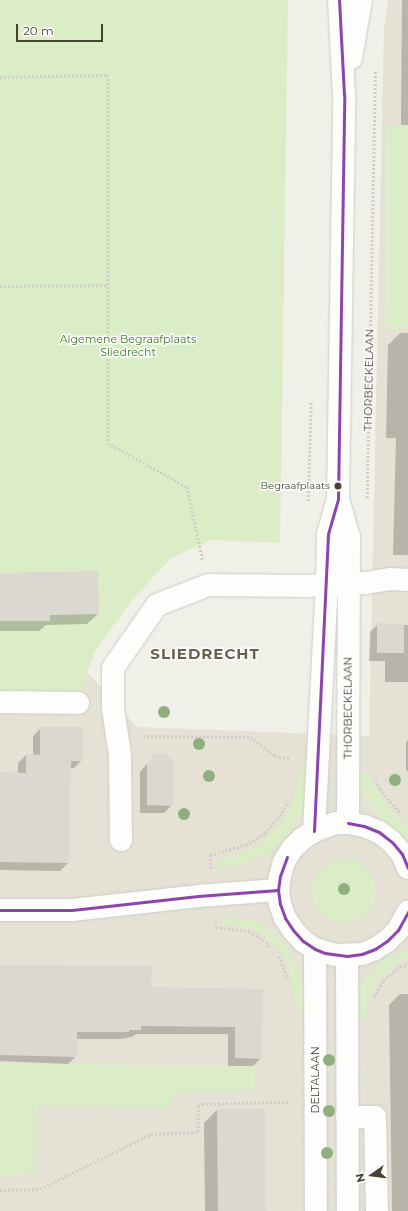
<!DOCTYPE html>
<style>
body{margin:0}
#map{position:relative;width:408px;height:1211px;overflow:hidden;background:#f0efe8;font-family:Montserrat,sans-serif}
div>[style]{position:absolute}
[style*='--x']{left:calc(var(--x)*1px);top:calc(var(--y)*1px);width:calc(var(--w)*1px);rotate:calc(var(--a)*1deg)}
.residential>*{inset:0;background:#e5e1d5}
.green>*{inset:0;background:#dbedc6}
.round{border-radius:50%}
.shadow>*{inset:0;background:#0003}
.building>*{inset:0;background:#dad8d1}
.path>*{height:2.5px;margin-top:-1.25px;transform-origin:0;background:repeating-linear-gradient(90deg,#d1cec9 0 2px,transparent 0 4px)}
.roads{filter:drop-shadow(0 0 1px #ceccc6) drop-shadow(0 0 1px #ceccc6)}
.minor>*{height:22px;margin:-11px;padding:0 11px;transform-origin:11px;border-radius:11px;background:#fdfdfc}
.bus-1>*{height:3px;margin:-1.5px;padding:0 1.5px;transform-origin:1.5px;border-radius:1.5px;background:#8e44ad}
.trees>*{width:12px;height:12px;margin:-6px;border-radius:50%;background:#8fb07c}
.dots>*{width:11px;height:11px;translate:-50% -50%;box-sizing:border-box;border:2px solid #fff;border-radius:50%}
span{translate:-50% -50%;white-space:nowrap;text-align:center;line-height:1.15;-webkit-text-stroke:3px #fff;paint-order:stroke}
.bus-label{font-size:10px;color:#474134}
.right{translate:-100% -50%;text-align:right}
.park-label{font-size:11px;color:#3f7c23}
.street-label{font-size:11px;color:#474134}
.district-label{font-size:15px;color:#6a5f4b;font-weight:700;letter-spacing:1px}
.north{position:absolute;left:352px;top:1155px;width:40px;height:40px;-webkit-text-stroke:3px #fff;paint-order:stroke;rotate:256deg;font-size:11px;font-weight:700;line-height:16px;text-align:center;color:#474134}
.north::after{content:'';display:block;margin:auto;width:14px;height:18px;background:#474134;clip-path:polygon(50% 0,100% 100%,50% 72%,0 100%)}
.scale{position:absolute;left:16px;top:24px;width:87px;height:18px;box-sizing:border-box;border:2px solid #474134;border-top:0;padding-left:5px;font-size:12px;line-height:14px;white-space:nowrap;color:#474134;-webkit-text-stroke:3px #fff;paint-order:stroke}
</style>
<div id="map">
<div class="residential">
<div style="clip-path:polygon(388px 0,408px 0,408px 1211px,0 1211px,0 661px,78px 662px,137px 727px,369px 736px,384px 30px)"></div>
</div>
<div class="green">
<div style="clip-path:polygon(0 0,288px 0,280px 543px,212px 540px,171px 558px,130px 603px,95px 651px,80px 693px,0 692px)"></div>
<div style="clip-path:polygon(386px 126px,408px 126px,408px 327px,385px 327px)"></div>
<div style="clip-path:polygon(301px 766px,305px 766px,308px 769px,305px 802px,300px 816px,292px 830px,266px 856px,240px 865px,220px 869px,217px 863px,218px 859px,238px 855px,249px 850px,259px 845px,281px 824px,293px 801px)"></div>
<div style="clip-path:polygon(363px 771px,368px 775px,385px 803px,408px 828px,408px 845px,403px 837px,382px 820px,364px 796px,356px 777px,358px 772px)"></div>
<div class="round" style="left:312px;top:859px;width:64px;height:64px"></div>
<div style="clip-path:polygon(228px 917px,251px 920px,263px 925px,277px 935px,285px 945px,300px 973px,303px 1001px,302px 1018px,299px 1018px,289px 970px,281px 951px,265px 936px,253px 929px,222px 922px,223px 918px)"></div>
<div style="clip-path:polygon(408px 949px,408px 958px,392px 967px,379px 979px,369px 999px,367px 1017px,360px 1018px,357px 1016px,358px 1000px,361px 987px,367px 976px,383px 960px)"></div>
<div style="clip-path:polygon(0 1063px,255px 1066px,254px 1090px,173px 1093px,170px 1108px,37px 1105px,36px 1172px,0 1177px)"></div>
</div>
<div class="shadow">
<div style="clip-path:polygon(402px 0,408px 0,408px 125px,401px 125px)"></div>
<div style="clip-path:polygon(400px 333px,408px 333px,408px 555px,393px 555px,396px 438px,386px 438px,388px 345px)"></div>
<div style="clip-path:polygon(97px 572px,98px 614px,87px 624px,46px 625px,39px 631px,0 631px,0 574px)"></div>
<div style="clip-path:polygon(378px 624px,408px 625px,408px 682px,385px 682px,385px 661px,369px 661px,370px 632px)"></div>
<div style="clip-path:polygon(41px 728px,82px 760px,74px 768px,70px 768px,68px 863px,60px 871px,0 870px,0 773px,18px 773px,18px 763px,26px 755px,33px 756px,33px 736px)"></div>
<div style="clip-path:polygon(408px 740px,408px 771px,406px 771px,406px 742px)"></div>
<div style="clip-path:polygon(155px 754px,172px 805px,164px 813px,140px 813px,140px 772px)"></div>
<div style="clip-path:polygon(0 966px,150px 988px,262px 990px,261px 1058px,253px 1066px,228px 1066px,228px 1034px,136px 1034px,132px 1037px,120px 1039px,76px 1039px,76px 1056px,68px 1064px,0 1061px)"></div>
<div style="clip-path:polygon(400px 994px,408px 994px,408px 1211px,392px 1211px,389px 1005px)"></div>
<div style="clip-path:polygon(217px 1110px,265px 1211px,205px 1211px,204px 1123px)"></div>
</div>
<div class="building">
<div style="clip-path:polygon(98px 571px,99px 614px,50px 615px,50px 621px,0 621px,0 573px)"></div>
<div style="clip-path:polygon(377px 623px,404px 624px,404px 653px,377px 653px)"></div>
<div style="clip-path:polygon(40px 727px,83px 727px,83px 761px,71px 761px,69px 863px,0 862px,0 772px,26px 773px,26px 754px,40px 755px)"></div>
<div style="clip-path:polygon(155px 753px,166px 753px,174px 763px,173px 806px,147px 805px,147px 763px)"></div>
<div style="clip-path:polygon(0 965px,152px 966px,151px 987px,263px 989px,262px 1059px,235px 1058px,235px 1027px,141px 1026px,141px 1030px,129px 1030px,129px 1032px,77px 1032px,77px 1057px,0 1055px)"></div>
<div style="clip-path:polygon(217px 1109px,265px 1109px,266px 1211px,218px 1211px)"></div>
</div>
<div class="path">
<div style="--x:0;--y:77;--w:108;--a:-1.1"></div>
<div style="--x:108;--y:75;--w:368;--a:90"></div>
<div style="--x:108;--y:443;--w:90;--a:29.1"></div>
<div style="--x:187;--y:487;--w:76;--a:77.8"></div>
<div style="--x:0;--y:286;--w:108;--a:-0.5"></div>
<div style="--x:367;--y:498;--w:427;--a:-88.9"></div>
<div style="--x:308;--y:501;--w:99;--a:-88.3"></div>
<div style="--x:143;--y:736;--w:108;--a:0.5"></div>
<div style="--x:251;--y:737;--w:31;--a:38"></div>
<div style="--x:275;--y:756;--w:16;--a:7"></div>
<div style="--x:376;--y:780;--w:10;--a:66"></div>
<div style="--x:380;--y:789;--w:33;--a:50"></div>
<div style="--x:211;--y:869;--w:14;--a:-94"></div>
<div style="--x:210;--y:855;--w:37;--a:-16"></div>
<div style="--x:246;--y:845;--w:22;--a:-32"></div>
<div style="--x:265;--y:833;--w:23;--a:-49"></div>
<div style="--x:280;--y:816;--w:17;--a:-62"></div>
<div style="--x:216;--y:922;--w:5;--a:90"></div>
<div style="--x:216;--y:927;--w:33;--a:7"></div>
<div style="--x:249;--y:931;--w:20;--a:33"></div>
<div style="--x:266;--y:942;--w:8;--a:50"></div>
<div style="--x:279;--y:956;--w:25;--a:69"></div>
<div style="--x:374;--y:997;--w:19;--a:-62"></div>
<div style="--x:383;--y:980;--w:21;--a:-37"></div>
<div style="--x:400;--y:967;--w:9;--a:-21"></div>
<div style="--x:0;--y:1190;--w:40;--a:-1.4"></div>
<div style="--x:40;--y:1189;--w:124;--a:-26.4"></div>
<div style="--x:151;--y:1134;--w:47;--a:-2.4"></div>
<div style="--x:198;--y:1132;--w:28;--a:-90"></div>
<div style="--x:198;--y:1104;--w:93;--a:-1.2"></div>
</div>
<div class="roads">
<div class="minor">
<div style="--x:351;--y:58;--w:59;--a:-80.2"></div>
<div style="--x:338;--y:499;--w:40;--a:74"></div>
<div style="--x:349;--y:537;--w:286;--a:90.2"></div>
<div style="--x:0;--y:702;--w:78;--a:0.7"></div>
<div style="--x:314;--y:831;--w:247;--a:-87"></div>
<div style="--x:327;--y:584;--w:50;--a:-88.9"></div>
<div style="--x:328;--y:534;--w:36;--a:-74"></div>
<div style="--x:338;--y:499;--w:404;--a:-89.1"></div>
<div style="--x:344;--y:95;--w:95;--a:-93"></div>
<div style="--x:121;--y:840;--w:85;--a:-90.7"></div>
<div style="--x:120;--y:755;--w:48;--a:-98.5"></div>
<div style="--x:113;--y:708;--w:40;--a:-90"></div>
<div style="--x:113;--y:668;--w:77;--a:-55.1"></div>
<div style="--x:157;--y:605;--w:55;--a:-21.4"></div>
<div style="--x:208;--y:585;--w:98;--a:0.6"></div>
<div style="--x:306;--y:586;--w:59;--a:-2.9"></div>
<div style="--x:365;--y:583;--w:25;--a:-9"></div>
<div style="--x:390;--y:579;--w:18;--a:3"></div>
<div style="--x:408;--y:868;--w:15;--a:-113"></div>
<div style="--x:402;--y:854;--w:16;--a:-130"></div>
<div style="--x:392;--y:842;--w:16;--a:-142"></div>
<div style="--x:379;--y:832;--w:16;--a:-158"></div>
<div style="--x:364;--y:826;--w:16;--a:-169"></div>
<div style="--x:348;--y:823;--w:12;--a:180"></div>
<div style="--x:336;--y:823;--w:23;--a:160"></div>
<div style="--x:314;--y:831;--w:14;--a:146"></div>
<div style="--x:302;--y:839;--w:14;--a:135"></div>
<div style="--x:292;--y:849;--w:15;--a:122"></div>
<div style="--x:284;--y:862;--w:15;--a:106"></div>
<div style="--x:280;--y:876;--w:14;--a:98"></div>
<div style="--x:278;--y:890;--w:14;--a:82"></div>
<div style="--x:280;--y:904;--w:15;--a:70"></div>
<div style="--x:285;--y:918;--w:14;--a:56"></div>
<div style="--x:293;--y:930;--w:15;--a:48"></div>
<div style="--x:303;--y:941;--w:14;--a:34"></div>
<div style="--x:315;--y:949;--w:22;--a:16"></div>
<div style="--x:336;--y:955;--w:26;--a:-2"></div>
<div style="--x:362;--y:954;--w:14;--a:-21"></div>
<div style="--x:375;--y:949;--w:14;--a:-34"></div>
<div style="--x:387;--y:941;--w:16;--a:-45"></div>
<div style="--x:398;--y:930;--w:21;--a:-61"></div>
<div style="--x:0;--y:910;--w:72;--a:0"></div>
<div style="--x:72;--y:910;--w:127;--a:-6.3"></div>
<div style="--x:198;--y:896;--w:80;--a:-4.3"></div>
<div style="--x:315;--y:949;--w:262;--a:89.8"></div>
<div style="--x:347;--y:956;--w:255;--a:89.8"></div>
<div style="--x:347;--y:1117;--w:28;--a:0"></div>
<div style="--x:375;--y:1117;--w:94;--a:88.8"></div>
</div>
</div>
<div class="bus-1">
<div style="--x:348;--y:823;--w:16;--a:11"></div>
<div style="--x:364;--y:826;--w:16;--a:22"></div>
<div style="--x:379;--y:832;--w:16;--a:38"></div>
<div style="--x:392;--y:842;--w:16;--a:50"></div>
<div style="--x:402;--y:854;--w:15;--a:67"></div>
<div style="--x:314;--y:831;--w:297;--a:-87.3"></div>
<div style="--x:328;--y:534;--w:36;--a:-74"></div>
<div style="--x:338;--y:499;--w:404;--a:-89.1"></div>
<div style="--x:344;--y:95;--w:95;--a:-93"></div>
<div style="--x:287;--y:857;--w:20;--a:110"></div>
<div style="--x:280;--y:876;--w:14;--a:98"></div>
<div style="--x:278;--y:890;--w:14;--a:82"></div>
<div style="--x:280;--y:904;--w:15;--a:70"></div>
<div style="--x:285;--y:918;--w:14;--a:56"></div>
<div style="--x:293;--y:930;--w:15;--a:48"></div>
<div style="--x:303;--y:941;--w:14;--a:34"></div>
<div style="--x:315;--y:949;--w:11;--a:22"></div>
<div style="--x:325;--y:953;--w:22;--a:8"></div>
<div style="--x:347;--y:956;--w:15;--a:-8"></div>
<div style="--x:362;--y:954;--w:14;--a:-21"></div>
<div style="--x:375;--y:949;--w:14;--a:-34"></div>
<div style="--x:387;--y:941;--w:16;--a:-45"></div>
<div style="--x:398;--y:930;--w:21;--a:-61"></div>
<div style="--x:0;--y:910;--w:72;--a:0"></div>
<div style="--x:72;--y:910;--w:127;--a:-6.3"></div>
<div style="--x:198;--y:896;--w:80;--a:-4.3"></div>
</div>
<div class="trees">
<div style="left:164px;top:712px"></div>
<div style="left:199px;top:744px"></div>
<div style="left:209px;top:776px"></div>
<div style="left:395px;top:780px"></div>
<div style="left:184px;top:814px"></div>
<div style="left:344px;top:889px"></div>
<div style="left:329px;top:1060px"></div>
<div style="left:329px;top:1111px"></div>
<div style="left:327px;top:1153px"></div>
</div>
<div class="dots">
<div style="left:338px;top:486px;background:#474134"></div>
</div>
<div class="bus-label">
<span class="right" style="left:330px;top:486px">Begraafplaats</span>
</div>
<div class="park-label">
<span style="left:128px;top:346px">Algemene Begraafplaats<br>Sliedrecht</span>
</div>
<div class="street-label">
<span style="left:369px;top:380px;rotate:-89deg">THORBECKELAAN</span>
<span style="left:348px;top:708px;rotate:-90deg">THORBECKELAAN</span>
<span style="left:315px;top:1080px;rotate:-90deg">DELTALAAN</span>
</div>
<div class="district-label">
<span style="left:205px;top:654px">SLIEDRECHT</span>
</div>
<div class="north">N</div>
<div class="scale">20 m</div>
</div>
